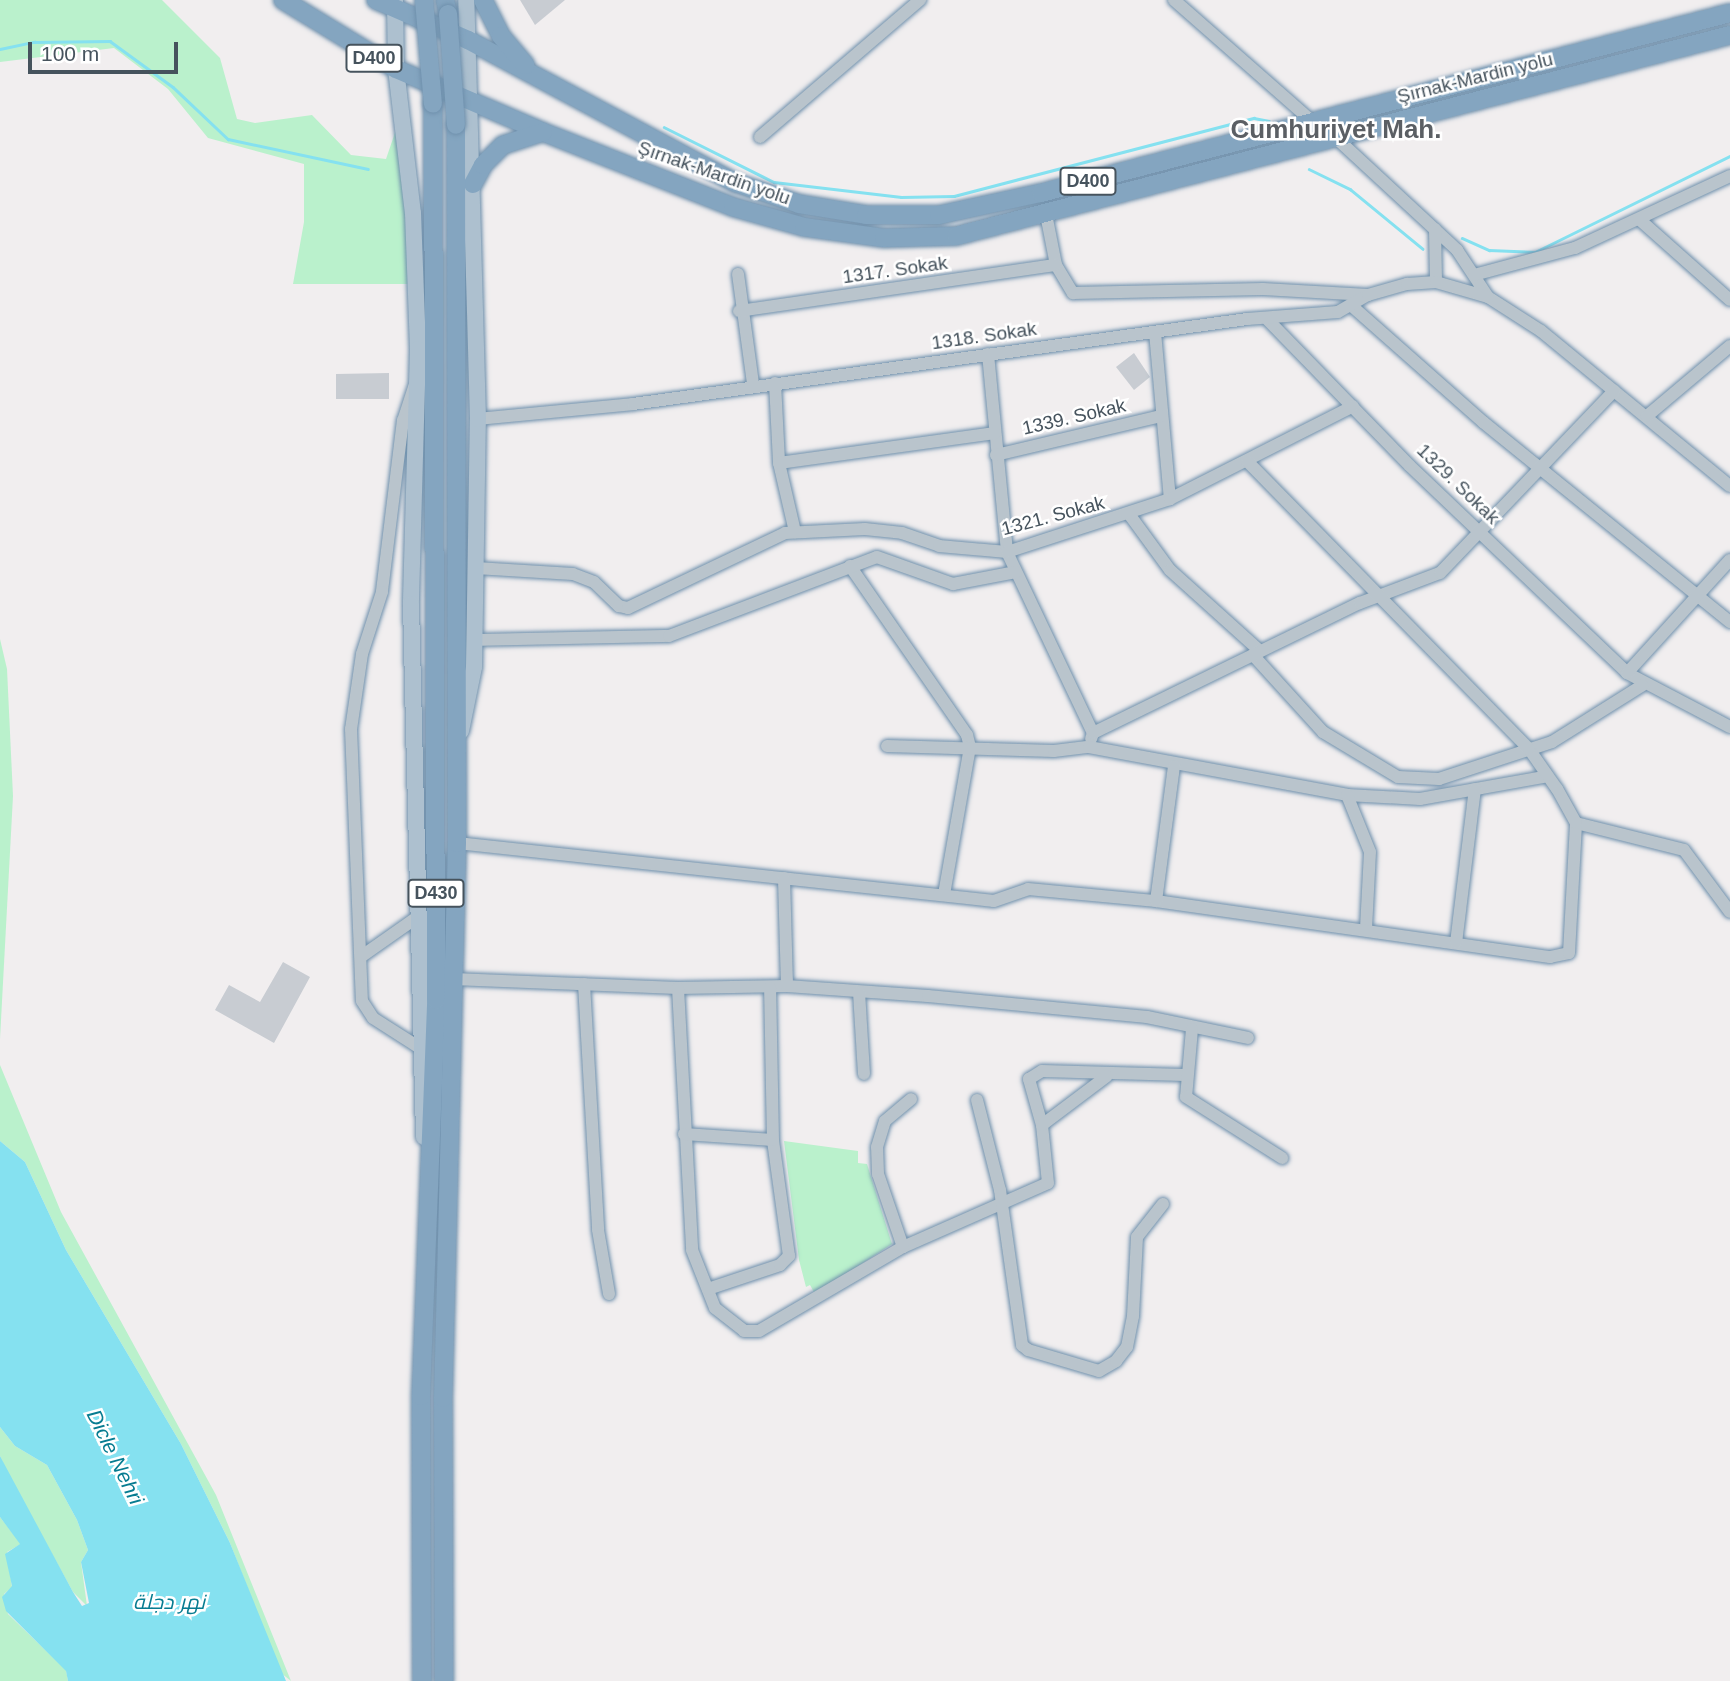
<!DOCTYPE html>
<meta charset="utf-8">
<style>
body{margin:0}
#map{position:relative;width:1730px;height:1681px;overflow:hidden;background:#f1eeef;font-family:Helvetica,Cairo,sans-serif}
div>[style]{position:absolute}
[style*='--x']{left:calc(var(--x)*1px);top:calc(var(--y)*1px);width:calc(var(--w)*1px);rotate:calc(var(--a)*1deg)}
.green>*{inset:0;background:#baf1cc}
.water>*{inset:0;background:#85e1f0}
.stream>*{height:2.5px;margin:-1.25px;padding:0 1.25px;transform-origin:1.25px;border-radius:1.25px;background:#85e1f0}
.building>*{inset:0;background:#c8ccd2}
.roads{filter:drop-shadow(0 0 2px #6f90ac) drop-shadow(0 0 2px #6f90ac)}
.minor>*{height:12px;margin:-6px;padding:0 6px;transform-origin:6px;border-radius:6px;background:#b9c4cc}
.major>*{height:16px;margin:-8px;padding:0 8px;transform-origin:8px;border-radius:8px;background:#adc0cf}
.highway>*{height:18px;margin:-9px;padding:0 9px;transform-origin:9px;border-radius:9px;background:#84a5c0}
.bridges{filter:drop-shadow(0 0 2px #6f90ac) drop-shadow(0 0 2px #6f90ac)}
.highway-bridge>*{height:18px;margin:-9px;padding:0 9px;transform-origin:9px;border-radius:9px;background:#84a5c0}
span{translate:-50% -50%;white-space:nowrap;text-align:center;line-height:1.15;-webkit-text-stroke:5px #fff;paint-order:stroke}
.shield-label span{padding:2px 5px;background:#fff;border:2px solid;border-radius:5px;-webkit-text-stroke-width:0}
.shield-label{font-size:18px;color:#46535d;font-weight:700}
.street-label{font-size:19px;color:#46535d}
.water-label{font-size:21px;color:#077c91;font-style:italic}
.district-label{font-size:26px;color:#5b5f64;font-weight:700}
.scale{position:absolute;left:28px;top:42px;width:150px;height:32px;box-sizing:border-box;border:4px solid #46535d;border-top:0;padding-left:9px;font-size:21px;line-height:24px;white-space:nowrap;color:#46535d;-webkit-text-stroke:5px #fff;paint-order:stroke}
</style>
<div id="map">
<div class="green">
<div style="clip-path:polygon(0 0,162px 0,220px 58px,237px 119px,255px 123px,312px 115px,351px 155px,386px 159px,401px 115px,416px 284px,293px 284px,304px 222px,304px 164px,208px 138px,168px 89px,114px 48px,0 62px)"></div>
<div style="clip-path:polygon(0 639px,7px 669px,13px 796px,0 1039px)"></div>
<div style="clip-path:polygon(0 1065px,61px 1212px,216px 1495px,291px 1681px,281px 1673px,230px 1543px,181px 1444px,66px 1250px,25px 1162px,0 1141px)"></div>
<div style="clip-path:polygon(784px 1141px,858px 1151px,858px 1163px,867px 1164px,892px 1244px,815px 1294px,810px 1285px,806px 1287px,799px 1260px)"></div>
<div style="clip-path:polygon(0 1427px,15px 1446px,47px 1465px,77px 1520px,88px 1550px,81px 1562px,87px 1606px,73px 1592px,8px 1474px,0 1456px)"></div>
<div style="clip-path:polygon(0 1517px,21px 1544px,7px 1552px,12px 1587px,4px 1594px,8px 1614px,66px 1670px,68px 1681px,0 1681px)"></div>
</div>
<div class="water">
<div style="clip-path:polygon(0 1141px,25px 1162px,66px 1250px,181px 1444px,230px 1543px,286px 1681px,68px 1681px,66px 1671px,6px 1611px,2px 1597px,12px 1586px,5px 1554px,20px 1544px,0 1517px,0 1456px,73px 1592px,82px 1606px,89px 1603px,81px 1562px,88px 1550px,77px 1520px,47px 1465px,15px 1446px,0 1427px)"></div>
</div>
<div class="stream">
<div style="--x:0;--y:49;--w:35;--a:-12"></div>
<div style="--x:34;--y:42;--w:76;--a:-0.8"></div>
<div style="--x:110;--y:41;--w:78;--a:36.1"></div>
<div style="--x:173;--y:87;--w:76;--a:43.4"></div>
<div style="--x:228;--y:139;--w:143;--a:12.1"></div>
<div style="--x:664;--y:127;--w:123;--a:26.6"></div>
<div style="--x:774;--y:182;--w:128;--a:6.7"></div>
<div style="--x:901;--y:197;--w:53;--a:-1.1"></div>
<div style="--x:954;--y:196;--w:310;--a:-14.6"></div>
<div style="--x:1254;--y:118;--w:15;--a:11"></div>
<div style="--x:1309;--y:169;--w:46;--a:26"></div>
<div style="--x:1350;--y:189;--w:94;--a:39.4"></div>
<div style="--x:1462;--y:238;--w:30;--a:24"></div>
<div style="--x:1489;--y:250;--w:46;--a:2.5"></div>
<div style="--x:1535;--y:252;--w:217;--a:-26.2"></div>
</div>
<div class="building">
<div style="clip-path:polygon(520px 0,565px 0,535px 25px)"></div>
<div style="clip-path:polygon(1134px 353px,1150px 377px,1134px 390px,1116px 367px)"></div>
<div style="clip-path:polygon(389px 373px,389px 399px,336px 399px,336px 374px)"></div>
<div style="clip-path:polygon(283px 962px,310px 977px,274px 1043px,215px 1010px,229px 985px,260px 1002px)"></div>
</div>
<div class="roads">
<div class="minor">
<div style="--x:1174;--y:0;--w:186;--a:41.3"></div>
<div style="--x:1334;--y:136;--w:168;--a:42.8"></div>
<div style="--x:1457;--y:250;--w:56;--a:56.6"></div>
<div style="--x:1488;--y:297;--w:63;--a:32.7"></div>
<div style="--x:1541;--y:331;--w:244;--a:39.4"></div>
<div style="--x:760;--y:137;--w:211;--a:-40.6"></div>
<div style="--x:1046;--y:214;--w:52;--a:78.9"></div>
<div style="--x:1056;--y:265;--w:33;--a:59"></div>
<div style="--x:1073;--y:293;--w:190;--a:-1.2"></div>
<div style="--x:1263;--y:289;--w:105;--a:3.3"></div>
<div style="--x:1640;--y:220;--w:120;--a:41.6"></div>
<div style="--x:1435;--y:229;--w:53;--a:88.9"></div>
<div style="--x:738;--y:274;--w:111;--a:82.2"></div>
<div style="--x:1474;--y:275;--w:105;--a:-15"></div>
<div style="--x:1575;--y:248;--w:171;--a:-24.9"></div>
<div style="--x:1353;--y:307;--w:174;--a:41.5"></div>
<div style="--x:1483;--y:422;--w:318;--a:39"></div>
<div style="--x:739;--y:311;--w:320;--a:-8.3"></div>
<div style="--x:1266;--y:318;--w:206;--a:45.8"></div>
<div style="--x:1410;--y:466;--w:300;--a:43.6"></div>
<div style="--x:1627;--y:673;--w:116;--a:27.7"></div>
<div style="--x:1155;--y:332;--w:168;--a:84.9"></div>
<div style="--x:988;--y:354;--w:199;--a:84.5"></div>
<div style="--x:1007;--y:552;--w:200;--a:64.6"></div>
<div style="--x:1093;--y:733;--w:6;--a:108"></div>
<div style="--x:775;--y:383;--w:80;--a:87.1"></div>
<div style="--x:779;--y:463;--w:71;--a:76.9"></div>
<div style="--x:415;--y:384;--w:38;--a:108"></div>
<div style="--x:403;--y:420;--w:173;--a:97"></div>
<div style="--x:382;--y:592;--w:65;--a:107.9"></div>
<div style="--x:362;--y:654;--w:76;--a:98.3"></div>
<div style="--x:351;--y:729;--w:272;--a:87.7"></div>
<div style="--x:362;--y:1001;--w:20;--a:57"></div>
<div style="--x:373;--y:1018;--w:56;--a:32.6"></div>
<div style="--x:1647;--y:416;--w:109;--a:-40.1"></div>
<div style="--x:478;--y:419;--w:156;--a:-5.5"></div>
<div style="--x:633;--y:404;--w:620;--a:-7.88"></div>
<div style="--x:1247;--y:319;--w:91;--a:-4.4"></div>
<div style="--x:1338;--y:312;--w:34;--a:-30"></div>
<div style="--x:1368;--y:295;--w:41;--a:-15.8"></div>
<div style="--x:1407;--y:284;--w:29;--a:-4"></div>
<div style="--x:1436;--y:282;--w:54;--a:16.1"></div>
<div style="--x:996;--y:455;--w:170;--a:-13.3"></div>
<div style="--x:779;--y:463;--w:218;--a:-7.9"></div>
<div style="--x:1129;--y:514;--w:69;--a:53.8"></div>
<div style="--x:1170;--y:570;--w:121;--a:42"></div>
<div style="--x:850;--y:566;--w:206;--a:55.3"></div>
<div style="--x:967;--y:735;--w:12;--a:76"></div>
<div style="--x:970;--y:747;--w:150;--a:100"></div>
<div style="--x:476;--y:568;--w:97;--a:3.5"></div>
<div style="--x:573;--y:574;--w:22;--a:21"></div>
<div style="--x:594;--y:582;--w:35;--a:44"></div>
<div style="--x:619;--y:606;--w:9;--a:13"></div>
<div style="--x:628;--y:608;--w:174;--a:-25.5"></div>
<div style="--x:785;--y:533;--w:80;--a:-2.9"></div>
<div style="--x:865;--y:529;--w:37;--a:6"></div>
<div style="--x:902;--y:533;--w:39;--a:19"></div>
<div style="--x:939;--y:546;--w:68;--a:5"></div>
<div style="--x:1007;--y:552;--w:171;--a:-18"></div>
<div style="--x:1170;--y:499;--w:205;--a:-26.9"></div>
<div style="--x:475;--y:640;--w:194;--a:-1.2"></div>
<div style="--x:669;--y:636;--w:222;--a:-20.8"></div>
<div style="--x:877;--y:557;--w:81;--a:19.6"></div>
<div style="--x:953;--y:584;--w:64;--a:-10.8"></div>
<div style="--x:1253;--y:655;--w:104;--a:47.7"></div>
<div style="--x:1323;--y:732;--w:87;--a:31"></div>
<div style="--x:1398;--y:777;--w:41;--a:2.8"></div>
<div style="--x:1439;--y:779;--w:119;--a:-18.1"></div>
<div style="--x:1552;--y:742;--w:107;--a:-32.1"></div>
<div style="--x:1627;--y:673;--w:153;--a:-47.7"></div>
<div style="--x:1093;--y:733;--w:297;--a:-26"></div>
<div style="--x:1360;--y:603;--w:85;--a:-20.6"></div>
<div style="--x:1440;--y:573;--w:252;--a:-46.3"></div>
<div style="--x:887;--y:746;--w:167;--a:1.7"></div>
<div style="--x:1054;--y:751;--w:35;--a:-7"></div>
<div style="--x:1089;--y:747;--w:262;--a:10.5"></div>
<div style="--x:1347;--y:795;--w:73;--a:3.1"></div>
<div style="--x:1420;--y:799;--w:126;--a:-10.1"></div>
<div style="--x:1347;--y:795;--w:61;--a:68"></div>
<div style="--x:1370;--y:852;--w:77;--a:93"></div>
<div style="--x:1576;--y:823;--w:111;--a:14"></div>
<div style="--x:1684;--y:850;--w:77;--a:53.4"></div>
<div style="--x:457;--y:843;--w:540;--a:6.16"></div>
<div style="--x:994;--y:901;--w:36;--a:-19"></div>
<div style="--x:1028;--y:889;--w:129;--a:5.4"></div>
<div style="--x:1156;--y:901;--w:398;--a:8.1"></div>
<div style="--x:1550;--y:957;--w:19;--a:-12"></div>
<div style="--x:1569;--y:953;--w:130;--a:-86.9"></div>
<div style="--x:1576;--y:823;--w:39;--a:-119"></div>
<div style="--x:1557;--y:789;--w:49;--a:-125"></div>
<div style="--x:1529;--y:749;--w:403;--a:-134.4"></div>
<div style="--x:784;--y:878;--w:108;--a:88.4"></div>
<div style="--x:1156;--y:901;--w:136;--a:-82.4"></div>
<div style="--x:1456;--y:943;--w:155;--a:-83"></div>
<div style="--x:362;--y:956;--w:70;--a:-35.1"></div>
<div style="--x:453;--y:979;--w:225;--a:2.3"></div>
<div style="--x:678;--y:988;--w:109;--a:-1.1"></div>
<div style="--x:787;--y:986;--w:141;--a:4.1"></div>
<div style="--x:928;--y:996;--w:220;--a:5.5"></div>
<div style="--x:1147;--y:1017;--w:103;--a:11.7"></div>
<div style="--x:584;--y:984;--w:246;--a:86.7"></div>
<div style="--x:598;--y:1230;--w:65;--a:80.2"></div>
<div style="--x:678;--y:988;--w:262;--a:86.9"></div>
<div style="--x:692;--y:1250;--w:62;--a:68.4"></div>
<div style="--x:715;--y:1308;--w:37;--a:38"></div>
<div style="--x:744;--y:1331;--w:15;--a:0"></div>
<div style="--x:759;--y:1331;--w:167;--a:-30.3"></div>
<div style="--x:903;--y:1247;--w:158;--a:-23.8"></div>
<div style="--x:1048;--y:1183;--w:58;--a:-95.9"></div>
<div style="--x:1042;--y:1125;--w:48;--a:-105.8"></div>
<div style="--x:1029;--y:1079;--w:15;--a:-32"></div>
<div style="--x:1042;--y:1071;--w:143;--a:1.6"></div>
<div style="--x:859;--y:992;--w:82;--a:86.5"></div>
<div style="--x:1192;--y:1029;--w:68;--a:95"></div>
<div style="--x:1186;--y:1097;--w:114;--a:32.4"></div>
<div style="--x:977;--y:1100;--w:93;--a:75.7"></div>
<div style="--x:1000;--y:1190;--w:157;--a:81.9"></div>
<div style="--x:1022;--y:1345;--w:8;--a:40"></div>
<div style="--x:1028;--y:1350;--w:74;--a:16.5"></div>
<div style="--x:1099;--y:1371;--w:20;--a:-30"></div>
<div style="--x:1116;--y:1361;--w:18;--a:-52"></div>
<div style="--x:1127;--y:1347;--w:32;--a:-79"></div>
<div style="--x:1133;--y:1316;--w:79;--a:-87.1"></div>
<div style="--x:1137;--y:1237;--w:42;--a:-51.8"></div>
<div style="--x:1042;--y:1125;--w:81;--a:-37"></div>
<div style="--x:684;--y:1134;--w:89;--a:3.9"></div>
<div style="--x:903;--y:1247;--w:77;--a:-108.9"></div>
<div style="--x:878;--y:1174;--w:27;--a:-92"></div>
<div style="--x:877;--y:1147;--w:27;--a:-73"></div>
<div style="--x:885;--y:1121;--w:34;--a:-40"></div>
<div style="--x:708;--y:1289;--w:76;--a:-18.4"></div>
<div style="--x:780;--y:1265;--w:13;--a:-45"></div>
<div style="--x:789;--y:1256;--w:117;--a:-97.9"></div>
<div style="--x:773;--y:1140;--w:152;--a:-91.1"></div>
</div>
<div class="major">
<div style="--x:395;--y:0;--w:69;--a:89.2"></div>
<div style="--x:396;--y:69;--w:145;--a:83.3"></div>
<div style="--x:413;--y:213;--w:136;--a:87.9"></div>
<div style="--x:418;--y:349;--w:255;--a:91.6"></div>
<div style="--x:411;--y:604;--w:533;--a:88.6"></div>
<div style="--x:461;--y:731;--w:65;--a:-78.5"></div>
<div style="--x:474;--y:667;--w:248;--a:-89.1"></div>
<div style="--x:478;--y:419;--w:419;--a:-91.6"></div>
</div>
<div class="highway">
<div style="--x:283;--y:0;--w:132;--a:31.4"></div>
<div style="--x:396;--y:69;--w:160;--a:23.2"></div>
<div style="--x:543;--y:132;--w:204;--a:21.5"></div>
<div style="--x:733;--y:207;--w:74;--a:15.7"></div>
<div style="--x:804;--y:227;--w:81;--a:7.8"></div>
<div style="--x:884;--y:238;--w:72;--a:-1.6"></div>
<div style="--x:956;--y:236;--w:800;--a:-14.56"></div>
<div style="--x:376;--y:0;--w:100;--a:23.5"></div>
<div style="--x:468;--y:40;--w:304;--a:28.1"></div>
<div style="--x:736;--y:183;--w:66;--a:18.4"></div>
<div style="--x:799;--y:204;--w:68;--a:9.3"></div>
<div style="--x:866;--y:215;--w:73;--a:0"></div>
<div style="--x:939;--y:215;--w:104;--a:-12.2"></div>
<div style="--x:1041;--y:193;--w:712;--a:-14.64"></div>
<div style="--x:445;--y:0;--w:14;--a:78"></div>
<div style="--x:483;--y:0;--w:40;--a:63.4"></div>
<div style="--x:501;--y:36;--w:38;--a:50"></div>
<div style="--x:473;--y:184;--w:21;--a:-62"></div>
<div style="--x:483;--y:165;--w:28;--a:-45"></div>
<div style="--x:503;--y:145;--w:42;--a:-18"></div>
<div style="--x:422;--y:1681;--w:285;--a:-90.2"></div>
<div style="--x:421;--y:1396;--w:396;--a:-87.8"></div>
<div style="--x:436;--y:1000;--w:896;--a:-90.19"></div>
<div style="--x:444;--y:1681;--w:283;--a:-90.2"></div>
<div style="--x:443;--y:1398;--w:555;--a:-88.56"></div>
<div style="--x:457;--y:843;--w:718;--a:-90.08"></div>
</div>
</div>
<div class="bridges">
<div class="highway-bridge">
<div style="--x:424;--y:0;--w:104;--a:85.1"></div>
<div style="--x:448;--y:14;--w:111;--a:85.9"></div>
</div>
</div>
<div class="shield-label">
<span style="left:374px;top:58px">D400</span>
<span style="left:1088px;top:181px">D400</span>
<span style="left:436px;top:893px">D430</span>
</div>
<div class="street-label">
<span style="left:1475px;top:78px;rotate:-14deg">Şırnak-Mardin yolu</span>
<span style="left:714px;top:173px;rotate:19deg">Şırnak-Mardin yolu</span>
<span style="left:895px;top:270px;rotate:-8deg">1317. Sokak</span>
<span style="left:984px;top:336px;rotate:-8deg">1318. Sokak</span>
<span style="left:1074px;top:417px;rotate:-13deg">1339. Sokak</span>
<span style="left:1458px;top:484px;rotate:44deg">1329. Sokak</span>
<span style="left:1053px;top:516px;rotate:-15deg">1321. Sokak</span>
</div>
<div class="water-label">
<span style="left:115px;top:1457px;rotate:64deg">Dicle Nehri</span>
<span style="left:169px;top:1602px">نهر دجلة</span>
</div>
<div class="district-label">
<span style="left:1336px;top:130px">Cumhuriyet Mah.</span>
</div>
<div class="scale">100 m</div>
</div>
